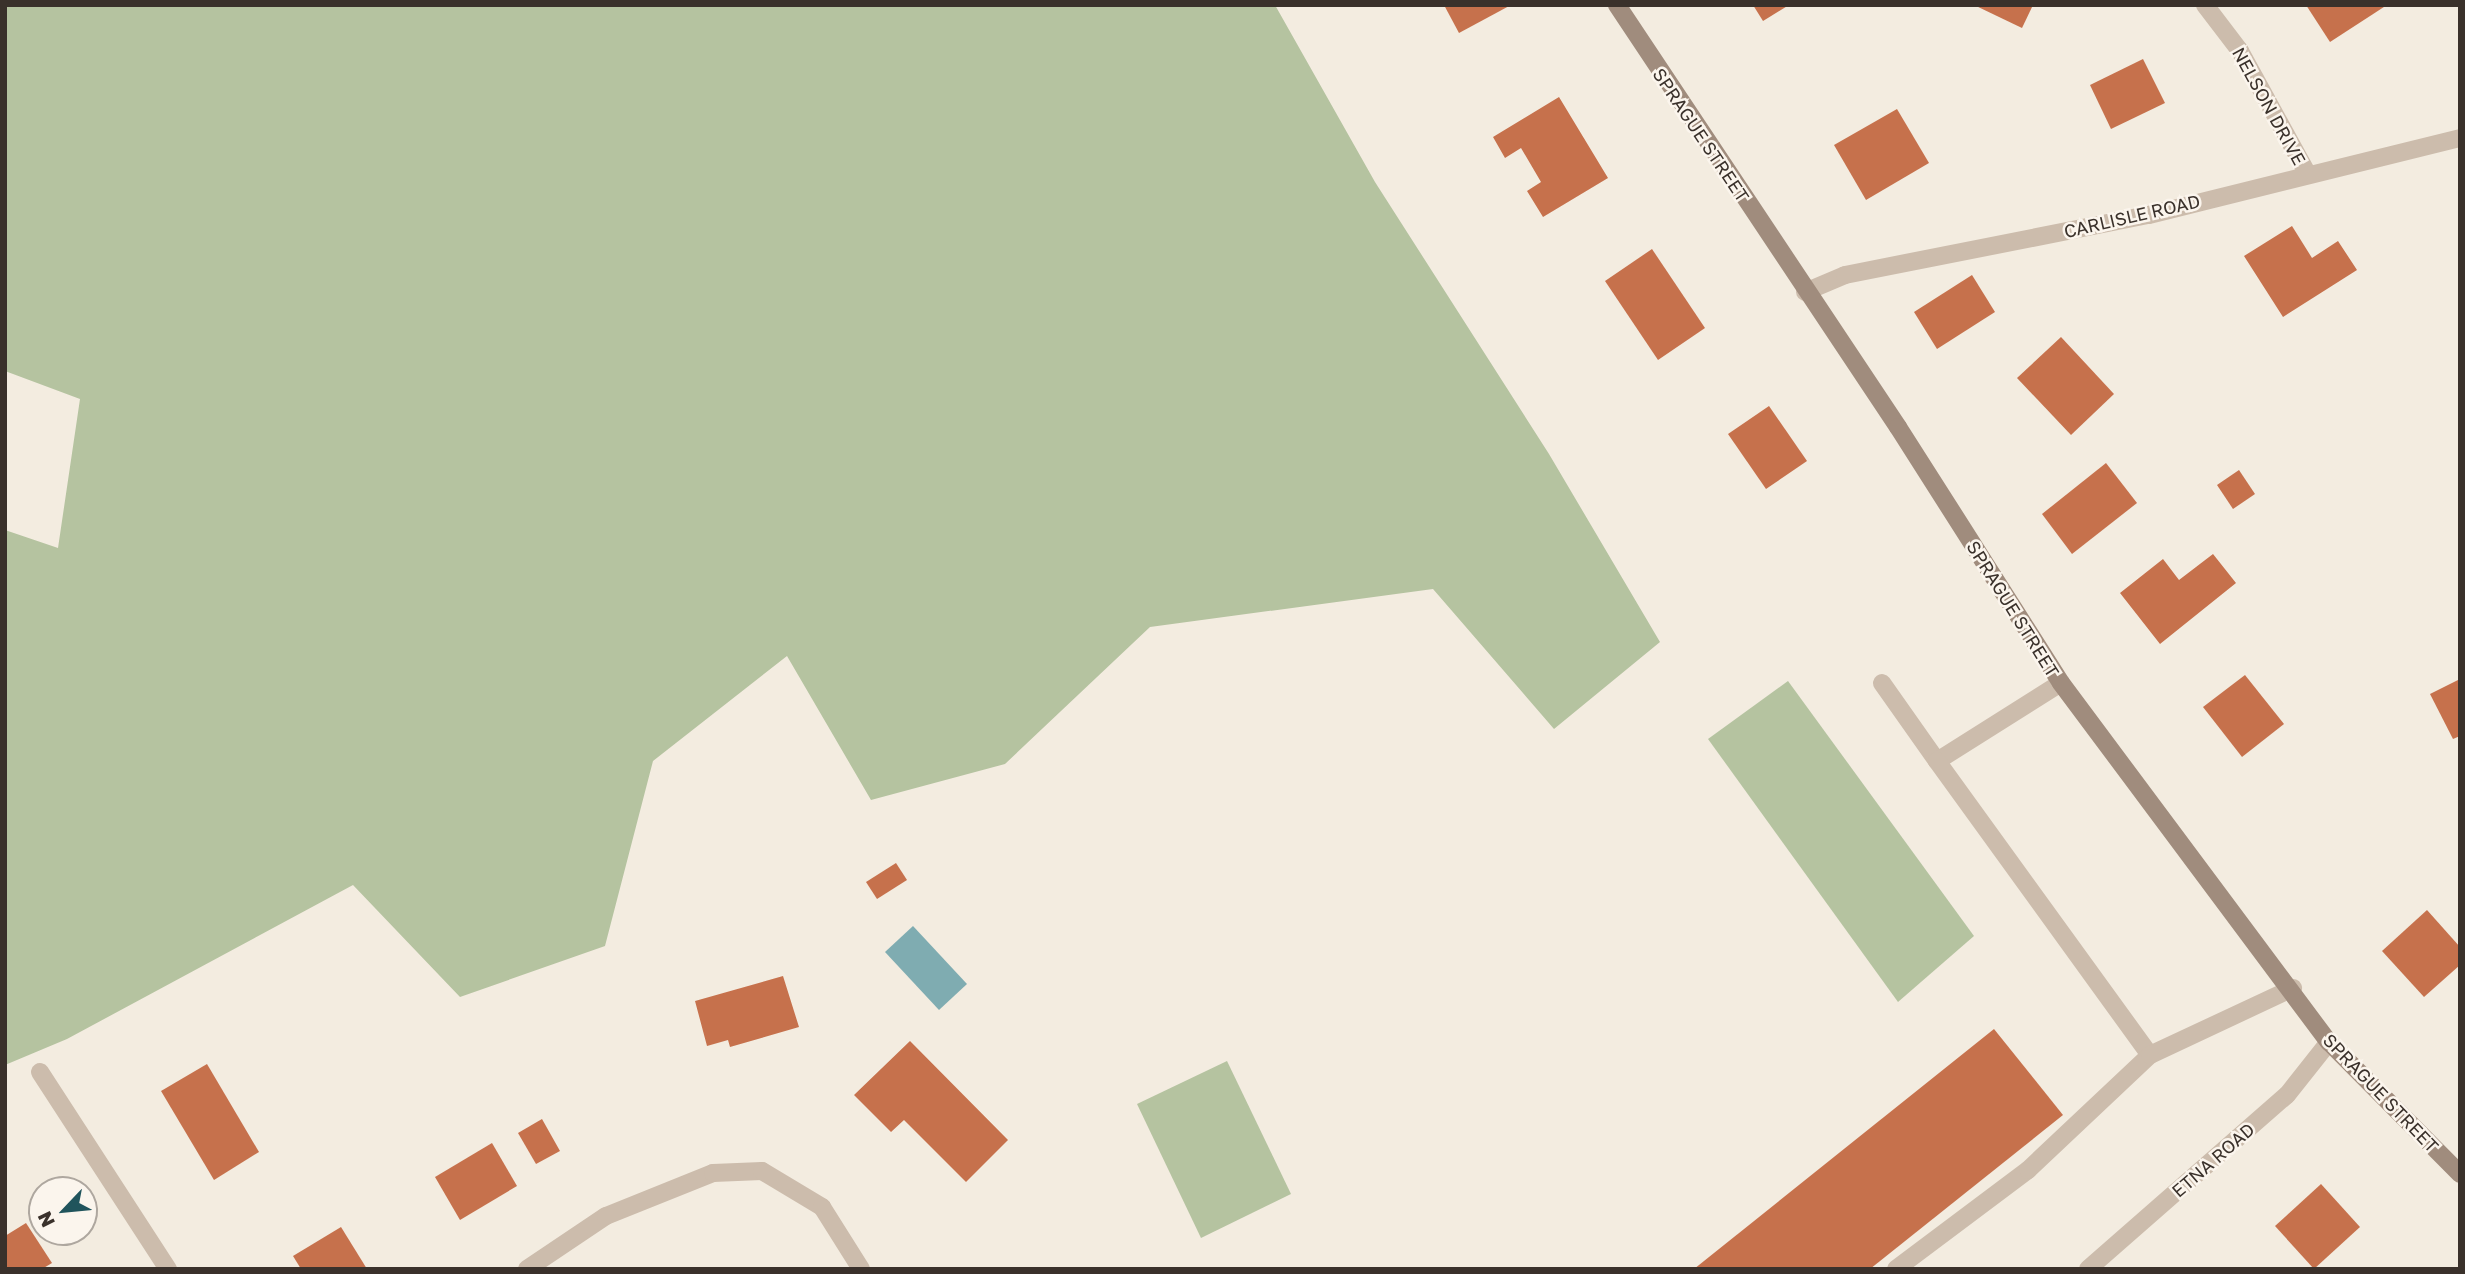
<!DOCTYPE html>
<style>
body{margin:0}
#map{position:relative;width:2465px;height:1274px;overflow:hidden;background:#f3ece0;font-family:"Golos Text",sans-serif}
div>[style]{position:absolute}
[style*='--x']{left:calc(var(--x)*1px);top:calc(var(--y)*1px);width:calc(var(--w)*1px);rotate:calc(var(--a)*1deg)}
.green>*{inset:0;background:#b5c3a0}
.water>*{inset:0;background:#7facb1}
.building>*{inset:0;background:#c6714c}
.lane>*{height:18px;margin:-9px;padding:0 9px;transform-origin:9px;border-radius:9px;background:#ccbcac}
.street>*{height:18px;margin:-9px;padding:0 9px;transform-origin:9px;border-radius:9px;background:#ccbcac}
.secondary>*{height:18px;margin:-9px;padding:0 9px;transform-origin:9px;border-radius:9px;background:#a08c7d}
span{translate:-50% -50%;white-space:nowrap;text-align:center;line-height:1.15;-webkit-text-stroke:5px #fbf5ed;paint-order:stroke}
.street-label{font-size:18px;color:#3a312b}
.frame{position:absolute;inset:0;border:7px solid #3a312b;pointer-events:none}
.north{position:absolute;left:28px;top:1176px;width:70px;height:70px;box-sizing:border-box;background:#fbf5ed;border:2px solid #aea79f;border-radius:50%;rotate:244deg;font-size:19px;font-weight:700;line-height:28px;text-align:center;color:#3a312b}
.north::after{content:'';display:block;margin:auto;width:24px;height:32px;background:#20545c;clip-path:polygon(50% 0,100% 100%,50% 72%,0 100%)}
</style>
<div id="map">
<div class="green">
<div style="clip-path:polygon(5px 5px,1275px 5px,1375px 182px,1549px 454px,1660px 642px,1554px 729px,1433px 589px,1150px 627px,1005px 764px,871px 800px,787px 656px,653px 761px,605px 946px,460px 997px,353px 885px,67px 1039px,5px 1065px,5px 530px,58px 548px,80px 399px,5px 371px)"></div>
<div style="clip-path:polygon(1788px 681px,1974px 936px,1898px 1002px,1708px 739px)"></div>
<div style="clip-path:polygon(1227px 1061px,1291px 1194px,1201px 1238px,1137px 1104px)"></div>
</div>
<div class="water">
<div style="clip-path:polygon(913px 926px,967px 984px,939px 1010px,885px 952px)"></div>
</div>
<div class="building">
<div style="clip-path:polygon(1444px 5px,1511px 5px,1459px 33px)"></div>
<div style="clip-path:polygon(1753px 5px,1789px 5px,1763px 21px)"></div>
<div style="clip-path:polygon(1974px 5px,2033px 5px,2022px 28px)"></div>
<div style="clip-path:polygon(2306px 5px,2387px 5px,2330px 42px)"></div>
<div style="clip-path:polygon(2143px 59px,2165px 103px,2111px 129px,2090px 85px)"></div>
<div style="clip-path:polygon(1559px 97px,1608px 178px,1543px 217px,1527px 191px,1541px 182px,1521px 148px,1505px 158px,1493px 137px)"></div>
<div style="clip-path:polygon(1897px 109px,1929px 163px,1866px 200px,1834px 145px)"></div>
<div style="clip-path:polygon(2292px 226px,2312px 258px,2338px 241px,2357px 270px,2283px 317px,2244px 256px)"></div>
<div style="clip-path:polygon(1652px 249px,1705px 328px,1658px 360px,1605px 281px)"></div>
<div style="clip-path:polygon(1972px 275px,1995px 312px,1937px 349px,1914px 312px)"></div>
<div style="clip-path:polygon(2061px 337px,2114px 394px,2071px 435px,2017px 378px)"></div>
<div style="clip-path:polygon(1769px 406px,1807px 461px,1766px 489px,1728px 434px)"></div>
<div style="clip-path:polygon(2106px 463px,2137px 503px,2072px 554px,2042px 514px)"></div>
<div style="clip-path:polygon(2239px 470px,2255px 494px,2233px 509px,2217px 485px)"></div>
<div style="clip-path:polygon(2213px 554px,2236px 583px,2160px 644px,2120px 593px,2163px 559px,2179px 580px)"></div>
<div style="clip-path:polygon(2245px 675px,2284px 724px,2242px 757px,2203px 707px)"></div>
<div style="clip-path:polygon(2460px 679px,2460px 736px,2453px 739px,2430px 694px)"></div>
<div style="clip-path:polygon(896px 863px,907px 880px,877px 899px,866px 882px)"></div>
<div style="clip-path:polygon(2427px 910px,2460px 947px,2460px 965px,2424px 997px,2382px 951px)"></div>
<div style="clip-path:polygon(783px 976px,799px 1027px,730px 1047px,728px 1040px,707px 1046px,695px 1001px)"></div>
<div style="clip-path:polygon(1994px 1029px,2063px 1115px,1870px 1269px,1694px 1269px)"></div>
<div style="clip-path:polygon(910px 1041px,1008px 1140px,966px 1182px,904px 1120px,891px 1132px,854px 1095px)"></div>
<div style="clip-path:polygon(207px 1064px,259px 1152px,214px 1180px,161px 1091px)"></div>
<div style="clip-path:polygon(542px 1119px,560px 1151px,536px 1164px,518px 1133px)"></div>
<div style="clip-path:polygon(492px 1143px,517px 1186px,460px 1220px,435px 1177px)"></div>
<div style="clip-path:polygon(2321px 1184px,2360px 1227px,2314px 1269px,2275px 1226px)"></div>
<div style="clip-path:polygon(26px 1223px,52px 1263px,42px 1269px,5px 1269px,5px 1236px)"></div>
<div style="clip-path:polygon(341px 1227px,367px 1269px,301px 1269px,293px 1256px)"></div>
</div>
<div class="lane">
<div style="--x:1882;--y:683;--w:95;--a:54.8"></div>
<div style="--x:1937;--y:761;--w:146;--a:-32.2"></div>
<div style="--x:1937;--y:761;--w:363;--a:54.1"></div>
<div style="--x:1896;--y:1269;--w:165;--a:-36.9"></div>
<div style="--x:2028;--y:1170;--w:168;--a:-43.3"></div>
<div style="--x:2150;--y:1055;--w:158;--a:-25.1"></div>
</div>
<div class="street">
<div style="--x:2205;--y:5;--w:58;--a:52.7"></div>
<div style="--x:2240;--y:51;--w:139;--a:61.2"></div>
<div style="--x:1805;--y:292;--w:43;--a:-23"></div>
<div style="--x:1845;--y:275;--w:310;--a:-11.2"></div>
<div style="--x:2149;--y:215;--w:320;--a:-13.9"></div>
<div style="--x:40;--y:1072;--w:235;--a:57"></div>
<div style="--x:527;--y:1269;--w:95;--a:-33.9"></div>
<div style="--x:606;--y:1216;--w:115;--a:-21.9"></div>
<div style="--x:713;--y:1173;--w:49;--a:-2.3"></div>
<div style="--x:762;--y:1171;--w:70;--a:31"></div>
<div style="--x:822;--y:1207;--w:73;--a:57.8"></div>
<div style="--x:2088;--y:1269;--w:264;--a:-41.2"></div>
<div style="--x:2287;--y:1095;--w:68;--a:-51.6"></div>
</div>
<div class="secondary">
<div style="--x:1617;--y:5;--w:507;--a:56.34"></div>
<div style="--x:1898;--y:427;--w:303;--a:57.5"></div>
<div style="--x:2061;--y:683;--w:448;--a:53.3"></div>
<div style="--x:2329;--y:1042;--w:186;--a:45.2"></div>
</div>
<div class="street-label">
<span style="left:2269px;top:106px;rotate:61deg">NELSON DRIVE</span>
<span style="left:1701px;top:135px;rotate:56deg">SPRAGUE STREET</span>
<span style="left:2132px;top:216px;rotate:-13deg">CARLISLE ROAD</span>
<span style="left:2013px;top:609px;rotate:58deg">SPRAGUE STREET</span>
<span style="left:2381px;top:1093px;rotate:46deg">SPRAGUE STREET</span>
<span style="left:2213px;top:1160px;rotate:-41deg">ETNA ROAD</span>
</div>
<div class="frame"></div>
<div class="north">N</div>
</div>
